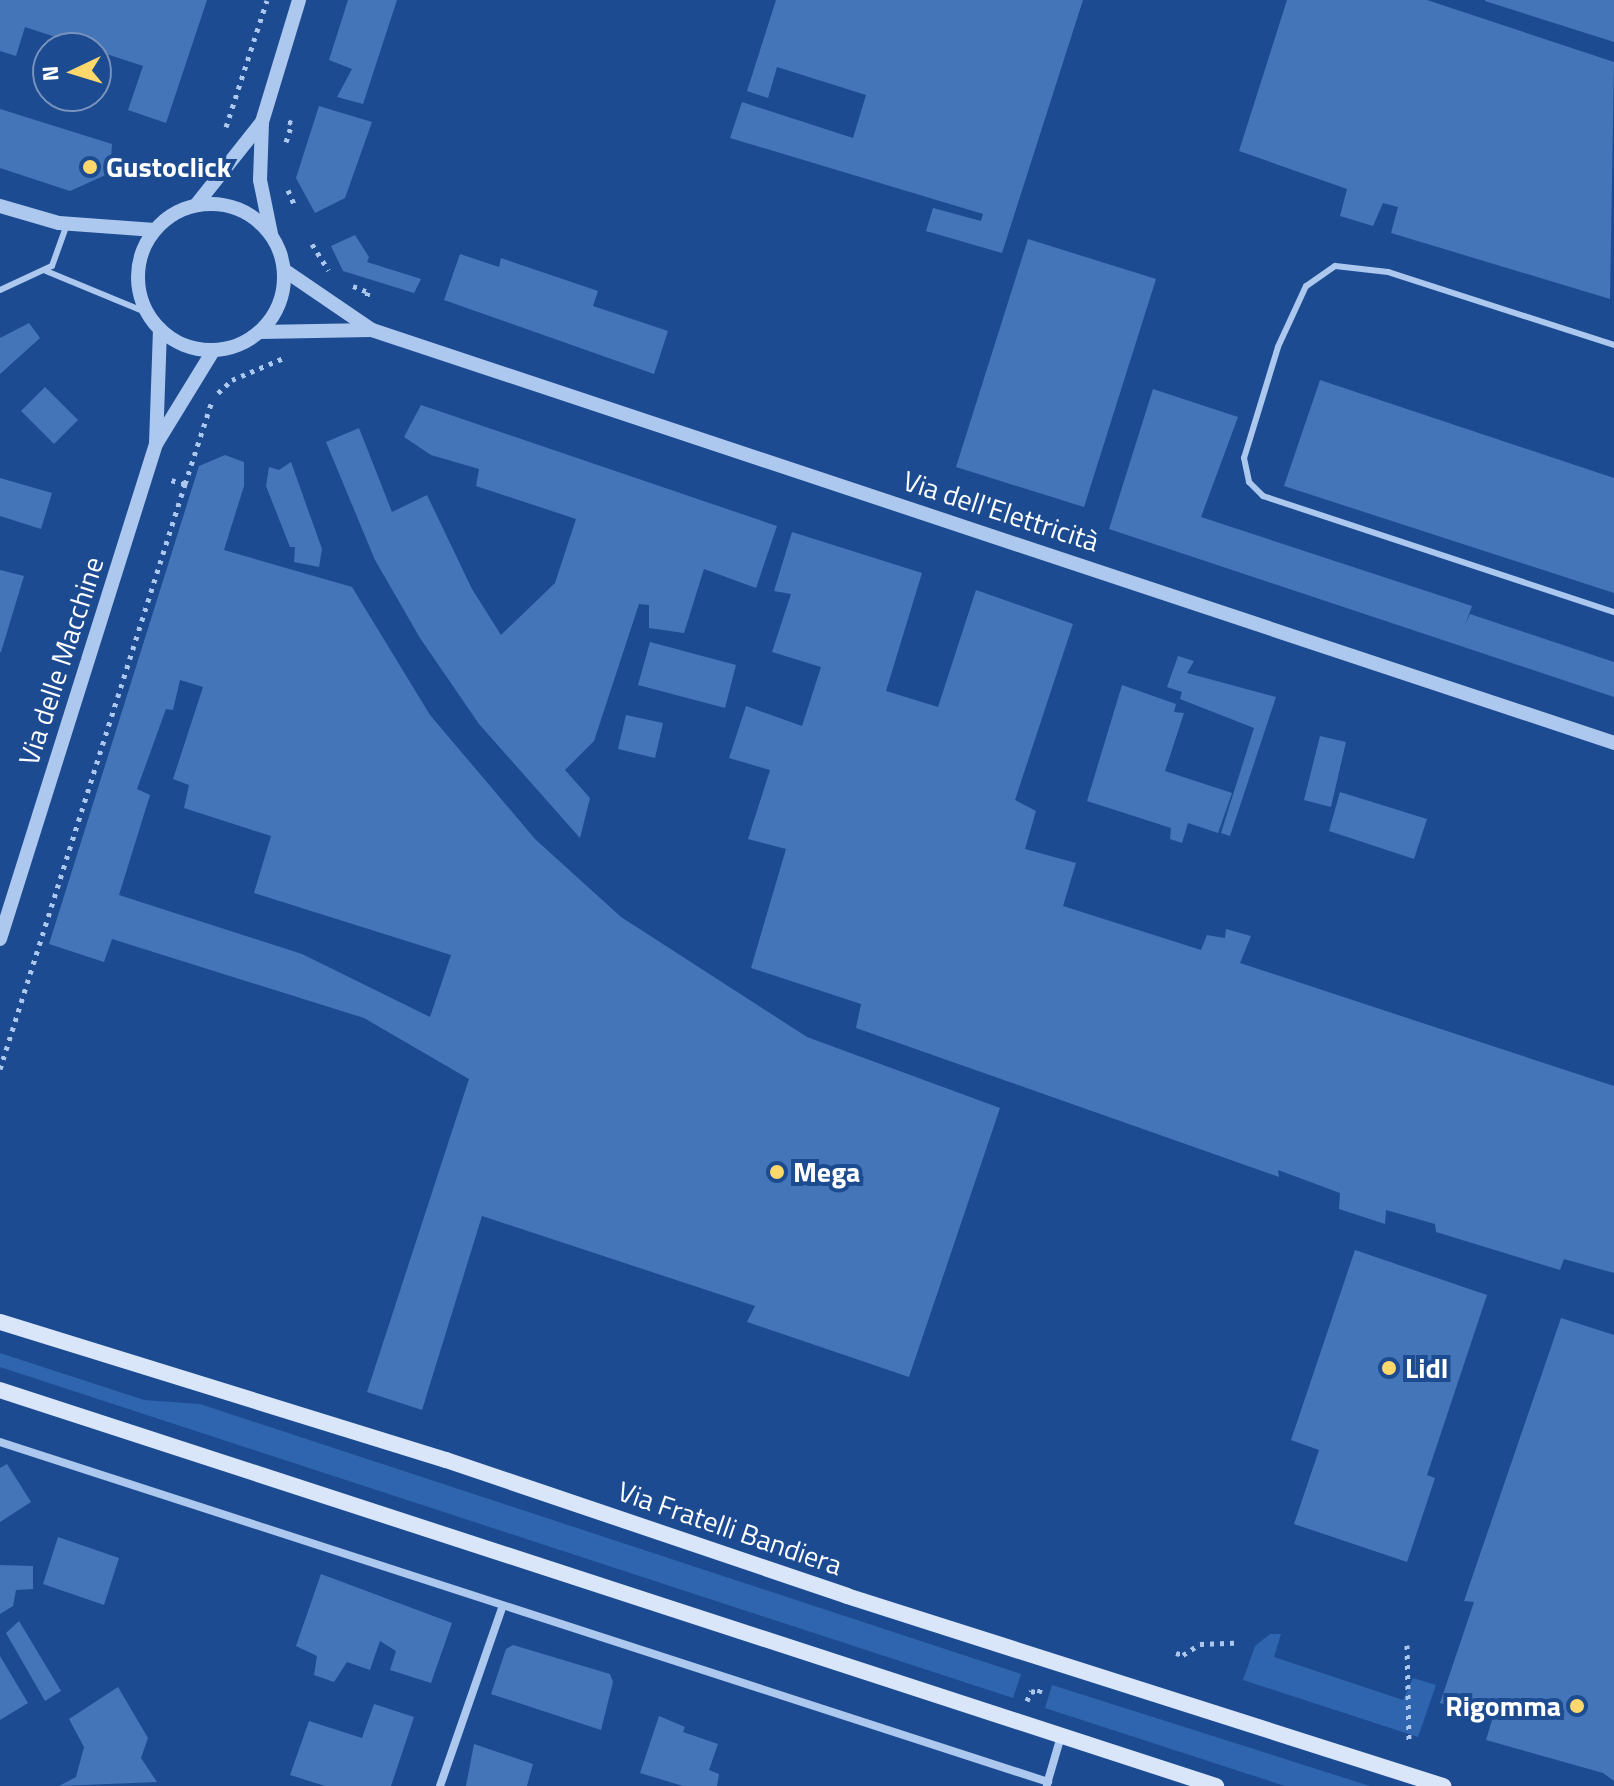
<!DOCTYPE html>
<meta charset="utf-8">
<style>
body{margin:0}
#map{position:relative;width:1614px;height:1786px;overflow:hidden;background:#1c4b91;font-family:"Titillium Web",sans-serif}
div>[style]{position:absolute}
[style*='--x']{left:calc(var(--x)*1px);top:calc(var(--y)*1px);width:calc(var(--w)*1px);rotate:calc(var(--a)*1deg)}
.green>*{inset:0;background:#2f65af}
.building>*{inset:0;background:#4475b9}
.path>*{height:5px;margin-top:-2.5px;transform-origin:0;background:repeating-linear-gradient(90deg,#acc8ee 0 4px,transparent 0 10px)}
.service>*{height:6px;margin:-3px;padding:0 3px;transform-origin:3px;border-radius:3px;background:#acc8ee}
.minor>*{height:8px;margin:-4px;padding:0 4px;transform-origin:4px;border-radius:4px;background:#acc8ee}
.tertiary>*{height:14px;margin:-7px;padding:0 7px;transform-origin:7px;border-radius:7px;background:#acc8ee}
.tertiary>.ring{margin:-7px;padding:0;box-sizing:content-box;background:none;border:14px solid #acc8ee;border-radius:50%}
.secondary>*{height:16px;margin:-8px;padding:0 8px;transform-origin:8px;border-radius:8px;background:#d9e6fa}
.dots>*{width:22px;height:22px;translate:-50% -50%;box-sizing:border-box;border:4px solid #1c4b91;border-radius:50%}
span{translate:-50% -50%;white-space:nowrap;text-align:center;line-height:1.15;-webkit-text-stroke:8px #1c4b91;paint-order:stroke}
.poi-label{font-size:28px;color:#fff;font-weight:700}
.left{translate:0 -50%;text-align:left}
.right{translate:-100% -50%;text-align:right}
.street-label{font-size:28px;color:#fff}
.north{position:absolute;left:32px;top:32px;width:80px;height:80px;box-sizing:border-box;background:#1c4b91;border:2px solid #7793bd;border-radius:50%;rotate:266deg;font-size:22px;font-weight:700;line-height:32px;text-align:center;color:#fff}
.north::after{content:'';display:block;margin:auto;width:28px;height:36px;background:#fed86a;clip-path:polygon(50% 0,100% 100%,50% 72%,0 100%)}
</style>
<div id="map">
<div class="green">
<div style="clip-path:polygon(0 1353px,144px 1400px,200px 1404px,1021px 1674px,1013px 1698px,0 1367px)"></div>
<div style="clip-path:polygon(1270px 1634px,1281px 1634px,1274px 1657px,1403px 1700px,1413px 1678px,1436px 1685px,1418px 1737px,1243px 1680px,1255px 1646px)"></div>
<div style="clip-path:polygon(1052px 1685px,1370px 1786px,1285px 1786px,1045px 1708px)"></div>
</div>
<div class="building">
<div style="clip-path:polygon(0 0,207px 0,166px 123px,128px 110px,143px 66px,25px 27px,16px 56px,0 51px)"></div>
<div style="clip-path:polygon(348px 0,397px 0,363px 104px,337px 97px,352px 69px,329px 60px)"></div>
<div style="clip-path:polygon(776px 0,1083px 0,1002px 253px,926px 231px,933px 208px,981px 221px,983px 214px,730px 138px,742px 102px,853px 138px,866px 95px,777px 67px,768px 98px,747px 91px)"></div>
<div style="clip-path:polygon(1287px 0,1427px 0,1614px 62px,1610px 299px,1391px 233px,1398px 207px,1383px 203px,1373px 226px,1340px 216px,1347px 189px,1239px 151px)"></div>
<div style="clip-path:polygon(1485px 0,1614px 0,1614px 42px,1485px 1px)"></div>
<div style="clip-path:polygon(319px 106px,372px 122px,345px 198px,315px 213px,296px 178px)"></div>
<div style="clip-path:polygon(0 109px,112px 144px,110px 173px,70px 191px,0 168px)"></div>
<div style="clip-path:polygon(355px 235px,369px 257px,367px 262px,421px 279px,414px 293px,343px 271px,331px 246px)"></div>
<div style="clip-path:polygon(1028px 239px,1156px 279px,1084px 507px,956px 467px)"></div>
<div style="clip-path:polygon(460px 254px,499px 267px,501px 258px,598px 291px,593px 306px,668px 331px,654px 374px,444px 300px)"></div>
<div style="clip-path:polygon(29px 323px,40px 338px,0 374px,0 338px)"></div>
<div style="clip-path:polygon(1320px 380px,1614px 478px,1614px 593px,1284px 486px)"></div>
<div style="clip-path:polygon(45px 387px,78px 420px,54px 444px,21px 411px)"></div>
<div style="clip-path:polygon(1153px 389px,1238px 417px,1201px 517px,1472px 606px,1465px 625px,1470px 614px,1614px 662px,1614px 697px,1109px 529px)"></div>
<div style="clip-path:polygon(421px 405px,777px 526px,756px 588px,704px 569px,684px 633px,649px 628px,649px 605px,639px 604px,594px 741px,565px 770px,590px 798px,580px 838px,479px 724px,420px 638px,375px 560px,326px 442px,359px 428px,392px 512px,427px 495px,472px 589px,501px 635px,555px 583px,576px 519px,476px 486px,479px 469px,431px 455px,404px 437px)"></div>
<div style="clip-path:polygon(evenodd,225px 455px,244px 462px,244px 486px,224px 550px,352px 587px,430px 715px,535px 839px,621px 917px,807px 1037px,1000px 1108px,909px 1377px,747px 1322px,755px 1306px,482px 1216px,422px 1410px,367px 1392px,469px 1079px,364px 1018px,112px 939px,104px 962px,49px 944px,199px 466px,225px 455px,180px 680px,203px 687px,173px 779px,189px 785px,184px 808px,271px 836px,254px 893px,451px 955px,430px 1017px,302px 954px,119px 895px,150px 795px,137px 789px,166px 709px,173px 710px,180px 680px)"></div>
<div style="clip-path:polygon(291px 462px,322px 549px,319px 567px,294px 562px,295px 547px,290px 547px,266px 486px,269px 467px,279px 470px)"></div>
<div style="clip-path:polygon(0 478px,52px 493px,41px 529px,0 516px)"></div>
<div style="clip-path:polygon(792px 532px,922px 573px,886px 691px,938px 707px,976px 590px,1073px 624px,1015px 800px,1036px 811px,1025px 849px,1076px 863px,1063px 906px,1201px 950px,1207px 935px,1225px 938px,1226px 929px,1251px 936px,1240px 963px,1614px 1086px,1614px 1273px,1564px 1259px,1560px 1270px,1436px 1232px,1435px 1224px,1386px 1210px,1385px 1224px,1339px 1209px,1340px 1193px,1278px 1170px,1279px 1177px,856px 1028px,861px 1004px,751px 968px,786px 849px,748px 839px,770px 770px,729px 758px,746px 706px,802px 726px,821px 667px,772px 652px,791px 594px,774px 591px)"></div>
<div style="clip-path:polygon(0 570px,24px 576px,1px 652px,0 652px)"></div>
<div style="clip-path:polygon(650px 642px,736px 665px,725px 708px,638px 685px)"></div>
<div style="clip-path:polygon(1178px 656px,1194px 661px,1187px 673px,1276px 697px,1230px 836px,1221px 833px,1254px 728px,1180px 699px,1182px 692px,1167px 687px)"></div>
<div style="clip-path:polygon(1122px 685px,1176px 704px,1174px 712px,1184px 713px,1165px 771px,1232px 793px,1218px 833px,1188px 823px,1182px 843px,1170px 839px,1171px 828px,1087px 801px)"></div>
<div style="clip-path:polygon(626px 715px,663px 723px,655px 758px,618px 749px)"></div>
<div style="clip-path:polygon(1320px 736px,1346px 742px,1331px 807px,1304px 800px)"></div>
<div style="clip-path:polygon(1340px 792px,1427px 819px,1414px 859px,1329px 831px)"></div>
<div style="clip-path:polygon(1355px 1250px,1487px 1295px,1427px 1475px,1435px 1478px,1407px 1562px,1294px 1524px,1319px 1450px,1291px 1440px)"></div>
<div style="clip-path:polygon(1561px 1318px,1614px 1335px,1614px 1781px,1603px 1773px,1486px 1740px,1492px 1720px,1440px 1703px,1474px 1602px,1464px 1601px)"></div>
<div style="clip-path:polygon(7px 1464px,31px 1502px,0 1522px,0 1468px)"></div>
<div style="clip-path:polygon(58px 1537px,119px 1558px,104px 1605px,43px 1584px)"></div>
<div style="clip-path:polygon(0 1565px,33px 1566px,33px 1589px,16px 1590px,13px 1606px,0 1614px)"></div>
<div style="clip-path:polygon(321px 1574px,452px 1623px,431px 1683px,390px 1670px,396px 1651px,380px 1641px,370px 1670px,347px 1662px,334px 1682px,314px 1675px,317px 1656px,296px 1646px)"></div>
<div style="clip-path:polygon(19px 1621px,61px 1691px,45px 1701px,6px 1633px)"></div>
<div style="clip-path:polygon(513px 1645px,610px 1674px,613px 1682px,601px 1730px,491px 1694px,506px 1649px)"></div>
<div style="clip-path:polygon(0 1656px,28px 1703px,0 1720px)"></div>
<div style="clip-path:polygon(118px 1687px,148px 1738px,141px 1758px,157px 1782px,59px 1786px,76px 1777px,84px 1747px,69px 1719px)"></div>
<div style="clip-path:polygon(374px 1704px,414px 1717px,391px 1786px,325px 1786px,290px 1775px,309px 1721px,362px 1738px)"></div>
<div style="clip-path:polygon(659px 1716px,685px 1727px,683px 1732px,718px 1744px,709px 1770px,719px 1774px,717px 1786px,683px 1786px,640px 1773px)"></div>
<div style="clip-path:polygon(474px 1744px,533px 1764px,527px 1786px,466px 1786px)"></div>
</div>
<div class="path">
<div style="--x:226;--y:127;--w:133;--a:-72.1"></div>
<div style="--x:286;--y:142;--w:20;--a:-72"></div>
<div style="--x:292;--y:123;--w:5;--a:-158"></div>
<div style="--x:161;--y:172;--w:20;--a:9"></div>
<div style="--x:181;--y:175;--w:14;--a:-30"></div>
<div style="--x:288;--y:190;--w:15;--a:67"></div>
<div style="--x:312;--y:244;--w:31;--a:58"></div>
<div style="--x:353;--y:286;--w:16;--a:22"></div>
<div style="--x:368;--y:292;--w:9;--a:103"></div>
<div style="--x:218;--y:393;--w:19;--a:-43"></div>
<div style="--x:232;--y:380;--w:59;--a:-23.1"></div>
<div style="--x:185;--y:484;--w:87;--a:-72"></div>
<div style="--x:0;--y:1069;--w:614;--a:-72.45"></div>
<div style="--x:185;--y:484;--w:18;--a:-164"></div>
<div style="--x:1407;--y:1645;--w:95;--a:88.8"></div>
<div style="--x:1176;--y:1653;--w:7;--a:16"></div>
<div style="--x:1183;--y:1655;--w:20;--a:-33"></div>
<div style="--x:1200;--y:1644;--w:34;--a:-2"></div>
<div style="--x:1027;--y:1701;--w:11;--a:-68"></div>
<div style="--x:1031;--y:1691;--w:8;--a:14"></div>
<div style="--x:1039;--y:1693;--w:9;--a:-72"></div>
</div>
<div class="service">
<div style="--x:46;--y:271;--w:110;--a:22.4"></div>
<div style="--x:0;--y:290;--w:57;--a:-24.8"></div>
<div style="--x:52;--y:266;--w:45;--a:-70.3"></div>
<div style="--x:1614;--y:345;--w:237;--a:-162.1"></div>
<div style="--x:1388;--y:272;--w:53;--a:-173.5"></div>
<div style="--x:1335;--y:266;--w:35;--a:145"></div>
<div style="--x:1306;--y:286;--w:67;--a:114.7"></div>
<div style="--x:1278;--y:347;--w:116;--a:107"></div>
<div style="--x:1244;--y:458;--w:25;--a:78"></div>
<div style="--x:1249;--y:482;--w:20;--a:45"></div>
<div style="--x:1263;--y:496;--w:370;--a:18.3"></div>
</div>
<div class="minor">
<div style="--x:0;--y:1442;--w:1102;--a:17.97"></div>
<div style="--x:1047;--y:1784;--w:50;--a:-73.7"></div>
<div style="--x:440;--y:1786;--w:188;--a:-70.8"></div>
</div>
<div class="tertiary">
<div class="ring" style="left:138px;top:204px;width:132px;height:132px"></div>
<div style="--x:196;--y:205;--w:106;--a:-51.5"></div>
<div style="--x:0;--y:206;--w:61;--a:16.1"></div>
<div style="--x:59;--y:223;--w:96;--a:4.2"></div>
<div style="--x:271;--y:234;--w:55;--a:-101.5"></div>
<div style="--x:260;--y:180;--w:58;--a:-88"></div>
<div style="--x:262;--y:122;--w:127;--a:-73.1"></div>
<div style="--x:284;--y:270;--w:107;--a:34.3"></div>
<div style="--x:372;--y:330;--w:1309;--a:18.39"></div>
<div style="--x:260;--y:332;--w:111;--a:-1"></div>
<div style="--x:156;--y:444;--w:109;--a:-58.5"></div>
<div style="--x:0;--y:939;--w:519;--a:-72.51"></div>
<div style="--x:156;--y:444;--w:115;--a:-88"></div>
</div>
<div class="secondary">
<div style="--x:0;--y:1322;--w:467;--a:17.2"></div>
<div style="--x:446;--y:1460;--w:423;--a:18.7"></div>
<div style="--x:847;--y:1596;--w:626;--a:17.68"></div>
<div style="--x:0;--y:1390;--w:1279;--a:18.04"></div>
</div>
<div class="dots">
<div style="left:90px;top:167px;background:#fed86a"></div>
<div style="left:777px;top:1172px;background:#fed86a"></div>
<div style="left:1389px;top:1368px;background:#fed86a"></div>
<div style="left:1577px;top:1706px;background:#fed86a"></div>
</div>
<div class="poi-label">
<span class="left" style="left:106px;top:167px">Gustoclick</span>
<span class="left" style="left:793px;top:1172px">Mega</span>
<span class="left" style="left:1405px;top:1368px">Lidl</span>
<span class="right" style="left:1561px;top:1706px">Rigomma</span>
</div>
<div class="street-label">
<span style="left:1001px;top:511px;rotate:18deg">Via dell'Elettricità</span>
<span style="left:61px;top:661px;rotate:-72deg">Via delle Macchine</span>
<span style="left:730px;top:1528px;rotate:19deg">Via Fratelli Bandiera</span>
</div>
<div class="north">N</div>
</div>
